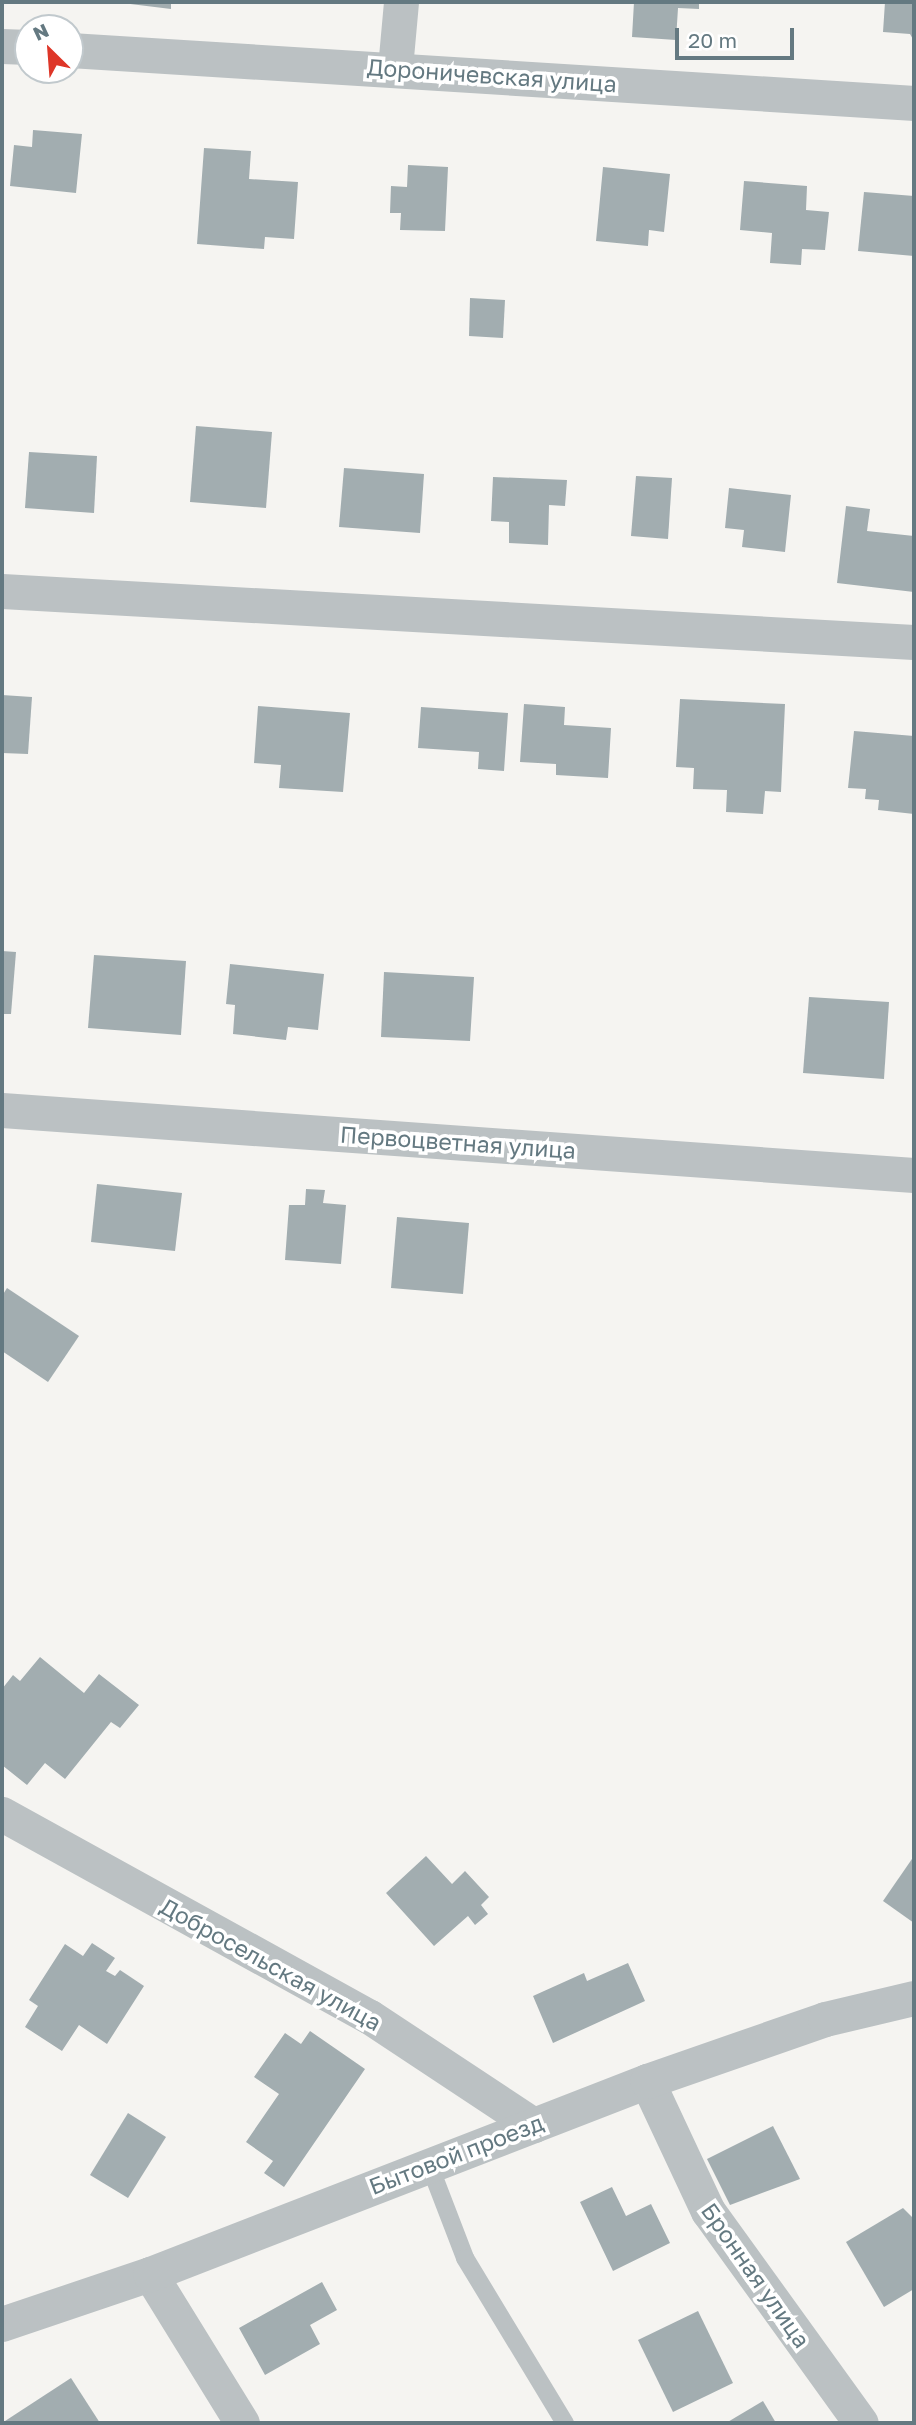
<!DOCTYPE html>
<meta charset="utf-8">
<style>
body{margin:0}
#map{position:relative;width:916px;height:2425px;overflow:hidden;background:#f5f4f1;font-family:"Golos Text",sans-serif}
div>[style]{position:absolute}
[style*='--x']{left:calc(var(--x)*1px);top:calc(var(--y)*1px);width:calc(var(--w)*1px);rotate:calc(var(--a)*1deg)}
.building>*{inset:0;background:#a2adb0}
.service>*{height:18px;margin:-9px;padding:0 9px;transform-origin:9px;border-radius:9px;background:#bbc1c3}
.minor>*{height:35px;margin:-17.5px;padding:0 17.5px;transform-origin:17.5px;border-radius:17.5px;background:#bbc1c3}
span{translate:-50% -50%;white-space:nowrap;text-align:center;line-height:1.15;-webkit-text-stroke:7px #fff;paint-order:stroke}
.street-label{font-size:23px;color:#647981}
.frame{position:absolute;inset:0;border:4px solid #647981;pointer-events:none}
.north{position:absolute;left:14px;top:14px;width:70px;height:70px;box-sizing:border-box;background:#fff;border:2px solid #c1c9cd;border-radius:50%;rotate:335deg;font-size:19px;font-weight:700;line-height:28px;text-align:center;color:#647981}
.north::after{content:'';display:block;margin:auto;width:24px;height:32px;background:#de3628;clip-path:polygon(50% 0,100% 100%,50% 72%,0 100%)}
.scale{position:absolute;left:675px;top:28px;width:119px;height:32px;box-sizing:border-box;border:4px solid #647981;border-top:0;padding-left:9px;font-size:21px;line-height:24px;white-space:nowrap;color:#647981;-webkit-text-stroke:5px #fff;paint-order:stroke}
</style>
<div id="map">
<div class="building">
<div style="clip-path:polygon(114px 2px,171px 2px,171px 9px)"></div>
<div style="clip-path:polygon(634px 2px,699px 2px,699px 9px,678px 8px,676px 40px,632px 37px)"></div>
<div style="clip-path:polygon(885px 2px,914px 2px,914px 41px,910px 34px,883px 32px)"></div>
<div style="clip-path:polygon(33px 130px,82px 134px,76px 193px,10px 186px,14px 145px,32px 147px)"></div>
<div style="clip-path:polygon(204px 148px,251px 151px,249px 179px,298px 182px,294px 239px,265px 237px,264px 249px,197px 244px)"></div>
<div style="clip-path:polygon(408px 165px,448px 167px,445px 231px,400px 230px,401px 213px,390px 213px,391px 186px,407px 187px)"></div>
<div style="clip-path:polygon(603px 167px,670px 174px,664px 232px,649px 230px,648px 246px,596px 241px)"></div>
<div style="clip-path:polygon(744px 181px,807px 186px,806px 210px,829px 212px,825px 250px,802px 249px,801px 265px,770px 263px,772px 233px,740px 230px)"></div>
<div style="clip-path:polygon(864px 192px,914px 196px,914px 256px,858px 251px)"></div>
<div style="clip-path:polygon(470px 298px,505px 300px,503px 338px,469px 336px)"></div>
<div style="clip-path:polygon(196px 426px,272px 432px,266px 508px,190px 502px)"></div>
<div style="clip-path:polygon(29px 452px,97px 456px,94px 513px,25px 508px)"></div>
<div style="clip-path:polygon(344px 468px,424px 474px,420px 533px,339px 527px)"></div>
<div style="clip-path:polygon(636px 476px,672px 478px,668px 539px,631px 536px)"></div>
<div style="clip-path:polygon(493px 477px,567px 480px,565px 506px,549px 505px,548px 545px,509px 543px,509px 522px,491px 521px)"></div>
<div style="clip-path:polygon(729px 488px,791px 495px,785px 552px,742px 547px,744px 530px,725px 528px)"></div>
<div style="clip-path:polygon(846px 506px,870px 509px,867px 531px,914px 536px,914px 592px,837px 583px)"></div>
<div style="clip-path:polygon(2px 695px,32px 697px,28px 754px,2px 753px)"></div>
<div style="clip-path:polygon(680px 699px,785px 704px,781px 792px,765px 791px,763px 814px,726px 812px,727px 790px,693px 789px,694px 768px,676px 767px)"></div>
<div style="clip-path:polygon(524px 704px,565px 707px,564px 725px,611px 728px,608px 778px,556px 775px,556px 764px,520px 762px)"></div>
<div style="clip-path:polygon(258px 706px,350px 713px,343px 792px,279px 788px,281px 765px,254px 763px)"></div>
<div style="clip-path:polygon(421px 707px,508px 713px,504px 771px,478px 769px,479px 752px,418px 748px)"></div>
<div style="clip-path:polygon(854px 731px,914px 736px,914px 814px,878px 810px,879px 800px,865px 799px,866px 789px,848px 788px)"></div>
<div style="clip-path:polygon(2px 951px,16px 952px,11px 1014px,2px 1014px)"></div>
<div style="clip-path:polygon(94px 955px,186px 961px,181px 1035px,88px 1028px)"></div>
<div style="clip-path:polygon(230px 964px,324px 974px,318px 1030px,288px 1027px,286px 1040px,233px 1034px,235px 1005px,226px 1004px)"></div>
<div style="clip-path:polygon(384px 972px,474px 977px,470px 1041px,381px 1037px)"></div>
<div style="clip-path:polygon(809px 997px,889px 1002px,884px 1079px,803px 1073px)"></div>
<div style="clip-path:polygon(97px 1184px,182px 1193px,175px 1251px,91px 1242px)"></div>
<div style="clip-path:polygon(306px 1189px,325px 1190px,323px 1203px,346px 1205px,341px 1264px,285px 1260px,289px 1205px,305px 1205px)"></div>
<div style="clip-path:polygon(397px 1217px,469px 1223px,463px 1294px,391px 1288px)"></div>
<div style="clip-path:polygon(7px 1288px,79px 1336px,48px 1382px,2px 1351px,2px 1296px)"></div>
<div style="clip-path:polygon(40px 1657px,84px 1693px,99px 1674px,139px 1705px,120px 1728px,111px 1722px,65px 1779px,45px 1763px,27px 1785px,2px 1765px,2px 1689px,13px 1675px,20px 1681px)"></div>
<div style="clip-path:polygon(426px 1856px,452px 1884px,465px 1871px,489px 1897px,481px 1905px,488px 1914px,475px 1925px,468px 1916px,434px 1946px,386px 1893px)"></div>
<div style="clip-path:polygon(914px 1856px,914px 1923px,883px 1901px)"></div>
<div style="clip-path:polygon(92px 1943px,115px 1958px,106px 1971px,115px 1976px,120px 1970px,144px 1986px,107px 2044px,79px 2025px,62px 2051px,25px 2027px,38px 2006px,29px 2000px,65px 1944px,83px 1956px)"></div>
<div style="clip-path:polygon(628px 1963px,645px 2001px,553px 2043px,533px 1996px,584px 1973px,587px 1981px)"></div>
<div style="clip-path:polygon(310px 2031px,365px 2069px,284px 2187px,264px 2173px,273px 2161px,246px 2142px,279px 2094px,254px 2077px,285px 2033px,301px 2044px)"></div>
<div style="clip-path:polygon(128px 2113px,166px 2137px,128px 2198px,90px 2175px)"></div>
<div style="clip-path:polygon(773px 2126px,800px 2179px,730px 2205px,707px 2159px)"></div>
<div style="clip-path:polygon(612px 2187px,626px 2216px,651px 2204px,670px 2243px,613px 2271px,580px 2202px)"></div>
<div style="clip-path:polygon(903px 2208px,914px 2219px,914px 2289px,884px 2307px,846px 2242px)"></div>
<div style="clip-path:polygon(322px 2282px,337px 2310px,310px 2325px,320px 2344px,265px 2375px,239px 2328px)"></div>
<div style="clip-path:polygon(698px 2311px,733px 2383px,673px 2412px,638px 2340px)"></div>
<div style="clip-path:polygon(71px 2378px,100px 2423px,2px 2423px)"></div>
<div style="clip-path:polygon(763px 2401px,776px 2423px,726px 2423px)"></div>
</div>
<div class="service">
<div style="--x:429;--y:2164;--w:101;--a:69"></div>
<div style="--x:465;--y:2258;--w:193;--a:58.8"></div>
</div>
<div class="minor">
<div style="--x:2;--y:46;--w:26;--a:2"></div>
<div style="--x:70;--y:50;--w:846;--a:3.59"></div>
<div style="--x:395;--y:68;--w:66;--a:-84.8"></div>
<div style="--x:2;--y:591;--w:913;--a:3.2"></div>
<div style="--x:2;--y:1110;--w:914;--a:4.08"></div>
<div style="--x:2;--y:1814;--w:420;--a:28.9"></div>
<div style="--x:370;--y:2017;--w:196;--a:33.5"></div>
<div style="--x:647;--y:2081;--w:144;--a:64.9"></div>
<div style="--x:708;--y:2211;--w:261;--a:54.2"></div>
<div style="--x:150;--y:2274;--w:175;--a:58.3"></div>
<div style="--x:2;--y:2324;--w:156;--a:-18.7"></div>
<div style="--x:150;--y:2274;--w:533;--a:-21.22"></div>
<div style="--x:647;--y:2081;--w:188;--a:-19.2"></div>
<div style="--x:825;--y:2019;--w:91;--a:-13.3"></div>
</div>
<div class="street-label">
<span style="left:492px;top:75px;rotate:4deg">Дороничевская улица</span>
<span style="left:458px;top:1142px;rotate:4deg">Первоцветная улица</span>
<span style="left:271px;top:1964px;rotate:29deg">Добросельская улица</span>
<span style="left:456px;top:2154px;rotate:-21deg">Бытовой проезд</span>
<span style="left:756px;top:2275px;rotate:55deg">Бронная улица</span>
</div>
<div class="frame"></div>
<div class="north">N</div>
<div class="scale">20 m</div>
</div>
